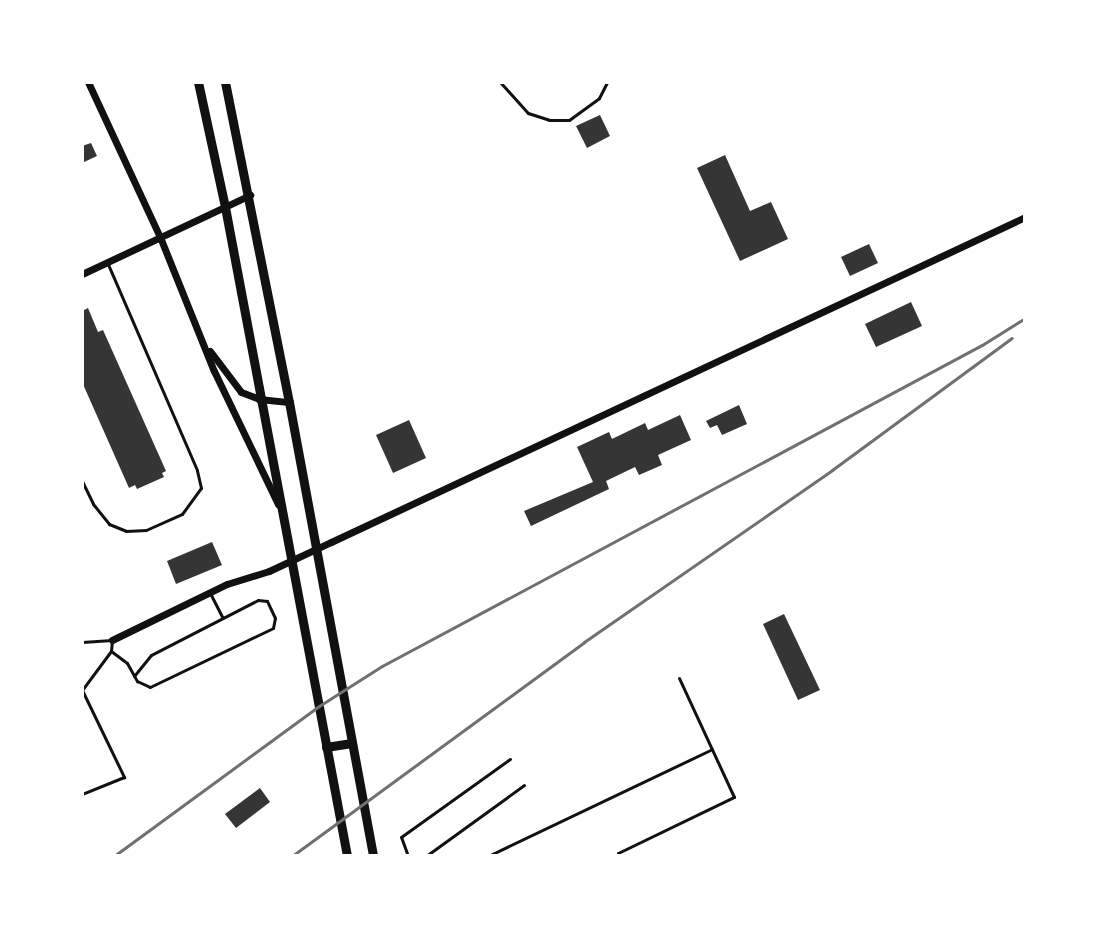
<!DOCTYPE html>
<style>
body{margin:0}
#map{position:relative;width:1107px;height:938px;overflow:hidden;background:#fff;font-family:"DM Sans",sans-serif}
div>[style]{position:absolute}
[style*='--x']{left:calc(var(--x)*1px);top:calc(var(--y)*1px);width:calc(var(--w)*1px);rotate:calc(var(--a)*1deg)}
.building>*{inset:0;background:#353535}
.service>*{height:3px;margin:-1.5px;padding:0 1.5px;transform-origin:1.5px;border-radius:1.5px;background:#111}
.minor>*{height:7px;margin:-3.5px;padding:0 3.5px;transform-origin:3.5px;border-radius:3.5px;background:#111}
.secondary>*{height:9px;margin:-4.5px;padding:0 4.5px;transform-origin:4.5px;border-radius:4.5px;background:#111}
.rail>*{height:3px;margin:-1.5px;padding:0 1.5px;transform-origin:1.5px;border-radius:1.5px;background:#707070}
span{translate:-50% -50%;white-space:nowrap;text-align:center;line-height:1.15;-webkit-text-stroke:8px #fff;paint-order:stroke}
.frame{position:absolute;inset:0;border:84px solid #fff;pointer-events:none}
</style>
<div id="map">
<div class="building">
<div style="clip-path:polygon(600px 115px,610px 136px,587px 148px,576px 126px)"></div>
<div style="clip-path:polygon(91px 143px,97px 156px,82px 163px,82px 146px)"></div>
<div style="clip-path:polygon(725px 155px,750px 211px,771px 202px,788px 239px,740px 261px,697px 168px)"></div>
<div style="clip-path:polygon(869px 244px,878px 263px,850px 276px,841px 257px)"></div>
<div style="clip-path:polygon(911px 302px,922px 326px,876px 347px,865px 324px)"></div>
<div style="clip-path:polygon(88px 308px,98px 332px,103px 330px,166px 471px,162px 473px,164px 477px,137px 489px,135px 485px,129px 488px,82px 382px,82px 311px)"></div>
<div style="clip-path:polygon(739px 405px,747px 424px,722px 435px,717px 425px,710px 428px,706px 421px)"></div>
<div style="clip-path:polygon(680px 415px,691px 440px,658px 455px,662px 465px,639px 475px,635px 467px,606px 481px,609px 489px,531px 526px,524px 511px,593px 482px,577px 447px,609px 432px,612px 439px,645px 423px,648px 430px)"></div>
<div style="clip-path:polygon(409px 420px,426px 458px,393px 473px,376px 435px)"></div>
<div style="clip-path:polygon(212px 542px,222px 565px,176px 584px,167px 561px)"></div>
<div style="clip-path:polygon(784px 614px,820px 690px,798px 700px,763px 624px)"></div>
<div style="clip-path:polygon(260px 788px,270px 802px,236px 828px,225px 814px)"></div>
</div>
<div class="service">
<div style="--x:500;--y:82;--w:42;--a:47.9"></div>
<div style="--x:528;--y:113;--w:22;--a:18"></div>
<div style="--x:549;--y:120;--w:20;--a:0"></div>
<div style="--x:569;--y:120;--w:37;--a:-36"></div>
<div style="--x:599;--y:98;--w:18;--a:-63"></div>
<div style="--x:82;--y:481;--w:25;--a:64"></div>
<div style="--x:93;--y:504;--w:26;--a:51"></div>
<div style="--x:109;--y:524;--w:18;--a:22"></div>
<div style="--x:126;--y:531;--w:20;--a:-3"></div>
<div style="--x:146;--y:530;--w:39;--a:-24"></div>
<div style="--x:182;--y:514;--w:32;--a:-54"></div>
<div style="--x:201;--y:488;--w:18;--a:-103"></div>
<div style="--x:197;--y:470;--w:227;--a:-113.4"></div>
<div style="--x:211;--y:595;--w:25;--a:63"></div>
<div style="--x:82;--y:642;--w:30;--a:-4"></div>
<div style="--x:112;--y:640;--w:11;--a:95"></div>
<div style="--x:111;--y:651;--w:49;--a:126.6"></div>
<div style="--x:82;--y:690;--w:97;--a:64.2"></div>
<div style="--x:124;--y:777;--w:45;--a:158"></div>
<div style="--x:111;--y:651;--w:20;--a:37"></div>
<div style="--x:127;--y:663;--w:21;--a:61"></div>
<div style="--x:137;--y:681;--w:14;--a:25"></div>
<div style="--x:150;--y:687;--w:136;--a:-25.6"></div>
<div style="--x:273;--y:628;--w:10;--a:-79"></div>
<div style="--x:275;--y:618;--w:19;--a:-115"></div>
<div style="--x:267;--y:601;--w:9;--a:-174"></div>
<div style="--x:258;--y:600;--w:120;--a:152.8"></div>
<div style="--x:151;--y:655;--w:27;--a:129"></div>
<div style="--x:408;--y:856;--w:20;--a:-110"></div>
<div style="--x:401;--y:837;--w:134;--a:-35.6"></div>
<div style="--x:426;--y:856;--w:121;--a:-35.9"></div>
<div style="--x:488;--y:856;--w:248;--a:-25.5"></div>
<div style="--x:619;--y:856;--w:3;--a:-108"></div>
<div style="--x:618;--y:853;--w:129;--a:-25.8"></div>
<div style="--x:734;--y:797;--w:131;--a:-114.8"></div>
</div>
<div class="minor">
<div style="--x:88;--y:82;--w:171;--a:65.1"></div>
<div style="--x:160;--y:237;--w:144;--a:68.1"></div>
<div style="--x:214;--y:371;--w:148;--a:64.3"></div>
<div style="--x:82;--y:274;--w:186;--a:-25.2"></div>
<div style="--x:210;--y:351;--w:51;--a:52.9"></div>
<div style="--x:241;--y:392;--w:19;--a:21"></div>
<div style="--x:259;--y:399;--w:30;--a:6"></div>
<div style="--x:112;--y:640;--w:128;--a:-26"></div>
<div style="--x:227;--y:584;--w:44;--a:-17.2"></div>
<div style="--x:269;--y:571;--w:68;--a:-25.1"></div>
<div style="--x:331;--y:542;--w:766;--a:-25.09"></div>
</div>
<div class="secondary">
<div style="--x:198;--y:82;--w:128;--a:77.8"></div>
<div style="--x:225;--y:207;--w:660;--a:79.35"></div>
<div style="--x:225;--y:82;--w:326;--a:78.7"></div>
<div style="--x:289;--y:402;--w:462;--a:79.5"></div>
<div style="--x:326;--y:747;--w:26;--a:-9"></div>
</div>
<div class="rail">
<div style="--x:114;--y:856;--w:254;--a:-36.2"></div>
<div style="--x:319;--y:706;--w:75;--a:-32.4"></div>
<div style="--x:382;--y:666;--w:680;--a:-28.15"></div>
<div style="--x:982;--y:345;--w:51;--a:-32.1"></div>
<div style="--x:292;--y:856;--w:362;--a:-36.2"></div>
<div style="--x:584;--y:642;--w:302;--a:-34.7"></div>
<div style="--x:832;--y:470;--w:223;--a:-36.3"></div>
</div>
<div class="frame"></div>
</div>
